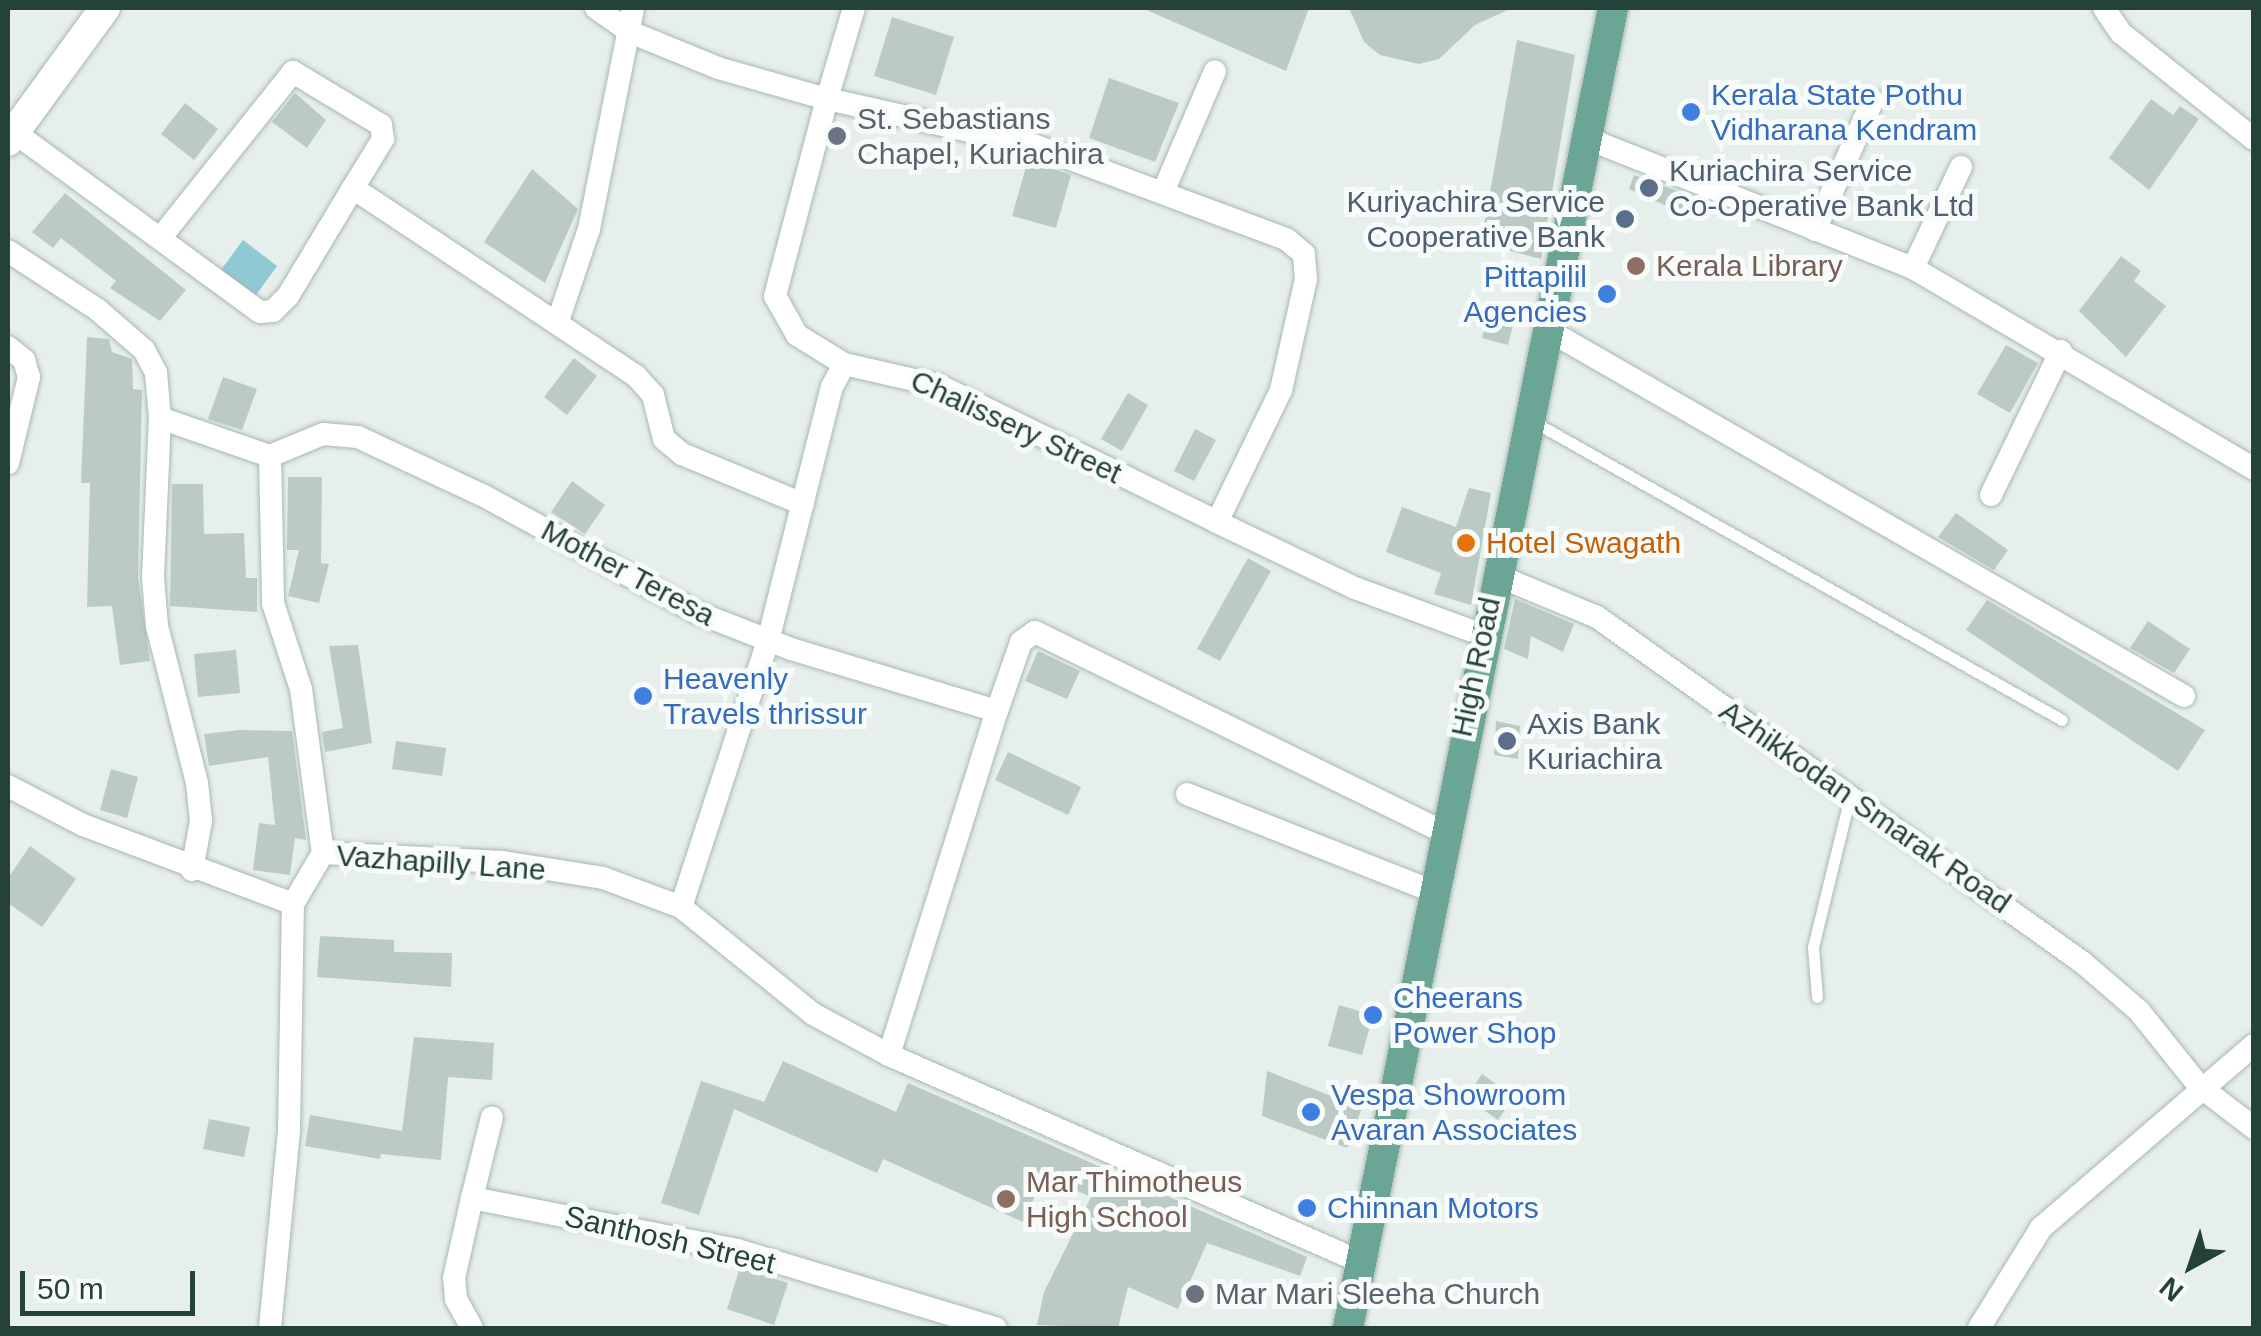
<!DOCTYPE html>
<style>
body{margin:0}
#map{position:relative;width:2261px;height:1336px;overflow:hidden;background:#e6efeb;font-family:Arial,sans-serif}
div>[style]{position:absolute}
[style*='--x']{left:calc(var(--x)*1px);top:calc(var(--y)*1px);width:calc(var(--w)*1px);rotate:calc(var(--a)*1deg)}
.water>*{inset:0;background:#8ec9d4}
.building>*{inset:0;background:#bbcac4}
.roads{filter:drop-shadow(0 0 2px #a8b8b2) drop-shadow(0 0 2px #a8b8b2)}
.lane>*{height:11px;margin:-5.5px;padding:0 5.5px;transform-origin:5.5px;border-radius:5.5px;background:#fff}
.street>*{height:22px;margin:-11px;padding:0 11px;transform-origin:11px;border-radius:11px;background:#fff}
.secondary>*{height:30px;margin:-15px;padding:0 15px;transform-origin:15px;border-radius:15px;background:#fff}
.primary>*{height:30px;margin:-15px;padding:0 15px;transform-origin:15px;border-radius:15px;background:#6aa596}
.dots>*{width:28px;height:28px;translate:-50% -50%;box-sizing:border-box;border:5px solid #f7fbf9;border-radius:50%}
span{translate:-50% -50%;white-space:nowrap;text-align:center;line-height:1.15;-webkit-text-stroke:10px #f7fbf9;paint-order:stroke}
.shop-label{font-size:30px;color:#366cbe}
.left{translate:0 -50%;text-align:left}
.right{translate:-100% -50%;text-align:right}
.worship-label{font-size:30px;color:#5b616d}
.service-label{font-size:30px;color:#4e5e75}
.education-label{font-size:30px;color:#785e54}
.street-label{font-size:30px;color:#24423a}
.food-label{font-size:30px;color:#c56008}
.frame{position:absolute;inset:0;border:10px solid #24423a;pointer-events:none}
.north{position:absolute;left:2141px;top:1216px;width:100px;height:100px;-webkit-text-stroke:8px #f7fbf9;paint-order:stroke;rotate:220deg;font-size:28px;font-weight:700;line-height:40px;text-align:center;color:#24423a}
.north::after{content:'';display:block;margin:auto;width:35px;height:45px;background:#24423a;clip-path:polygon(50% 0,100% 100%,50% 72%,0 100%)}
.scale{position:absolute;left:20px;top:1271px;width:175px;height:45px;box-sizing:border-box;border:5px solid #24423a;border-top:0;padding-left:12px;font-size:30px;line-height:35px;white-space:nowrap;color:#24423a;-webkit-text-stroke:8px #f7fbf9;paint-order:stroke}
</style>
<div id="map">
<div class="water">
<div style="clip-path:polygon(243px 240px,277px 266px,253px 299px,218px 274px)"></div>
</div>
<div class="building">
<div style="clip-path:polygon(1142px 8px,1309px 8px,1286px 71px)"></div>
<div style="clip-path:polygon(1349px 8px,1512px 8px,1475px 25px,1439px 59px,1419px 64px,1380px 55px,1364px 42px)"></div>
<div style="clip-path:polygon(892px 17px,954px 37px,936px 95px,874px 76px)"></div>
<div style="clip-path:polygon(1517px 40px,1575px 55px,1541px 259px,1481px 243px)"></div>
<div style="clip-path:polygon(1109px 78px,1179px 103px,1155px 162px,1089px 138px)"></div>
<div style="clip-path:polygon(295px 93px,326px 120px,307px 148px,272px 122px)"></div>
<div style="clip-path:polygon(2151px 99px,2173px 115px,2180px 106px,2199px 119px,2149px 190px,2109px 158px)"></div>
<div style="clip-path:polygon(185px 103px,218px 129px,194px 160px,161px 134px)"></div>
<div style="clip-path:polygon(1028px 160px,1071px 175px,1056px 228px,1012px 216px)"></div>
<div style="clip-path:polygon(532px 169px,578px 209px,545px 283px,484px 242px)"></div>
<div style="clip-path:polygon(1634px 175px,1693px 197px,1684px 214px,1629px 189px)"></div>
<div style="clip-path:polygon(65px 193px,186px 290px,160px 321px,110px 288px,116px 281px,61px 238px,53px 248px,32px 232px)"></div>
<div style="clip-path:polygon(2121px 256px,2141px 271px,2134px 281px,2166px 306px,2126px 357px,2079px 311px)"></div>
<div style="clip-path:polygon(1492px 302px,1517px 309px,1508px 345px,1482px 338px)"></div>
<div style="clip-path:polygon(87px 337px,109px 339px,112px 352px,132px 359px,133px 389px,142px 390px,138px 577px,150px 661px,120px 665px,112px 606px,87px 607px,90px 483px,81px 483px)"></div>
<div style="clip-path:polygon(2006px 345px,2038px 363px,2010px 413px,1977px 394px)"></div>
<div style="clip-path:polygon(574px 358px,597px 376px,567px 415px,544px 397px)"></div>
<div style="clip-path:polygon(223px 377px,257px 389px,242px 430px,208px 419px)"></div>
<div style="clip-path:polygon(1128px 393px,1148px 405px,1122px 451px,1101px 439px)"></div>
<div style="clip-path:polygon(1195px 429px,1216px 440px,1194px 481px,1174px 471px)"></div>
<div style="clip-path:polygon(288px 477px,322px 477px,321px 563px,329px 564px,319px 603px,288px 596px,299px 550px,287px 550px)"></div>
<div style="clip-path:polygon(572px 481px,605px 505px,585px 534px,551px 512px)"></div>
<div style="clip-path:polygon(172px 484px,203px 484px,204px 534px,244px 533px,246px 578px,257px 578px,257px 612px,170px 606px)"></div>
<div style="clip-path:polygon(1469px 488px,1491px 493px,1471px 605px,1434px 594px,1441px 573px,1386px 552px,1402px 507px,1456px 527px)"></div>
<div style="clip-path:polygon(1956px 513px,2008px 550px,1994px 570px,1938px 537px)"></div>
<div style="clip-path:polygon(1248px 558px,1271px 571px,1220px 661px,1197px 649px)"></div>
<div style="clip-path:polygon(1515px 599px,1574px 624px,1563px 652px,1531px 636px,1528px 659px,1504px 649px)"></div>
<div style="clip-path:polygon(1987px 600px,2205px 730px,2178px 771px,1966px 630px)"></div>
<div style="clip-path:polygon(2148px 621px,2190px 649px,2174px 673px,2130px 648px)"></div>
<div style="clip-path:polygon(358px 645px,372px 743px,325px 752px,322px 732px,343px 728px,329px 646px)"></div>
<div style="clip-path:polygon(236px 650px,240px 693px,198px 697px,194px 654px)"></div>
<div style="clip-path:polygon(1038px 651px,1080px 671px,1067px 699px,1025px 681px)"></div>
<div style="clip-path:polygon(1496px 721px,1520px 726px,1518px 759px,1494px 755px)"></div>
<div style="clip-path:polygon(239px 730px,292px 731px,306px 840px,295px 838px,290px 875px,253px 870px,259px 823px,275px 825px,268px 757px,209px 766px,204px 734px)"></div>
<div style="clip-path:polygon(396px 741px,446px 748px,442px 776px,392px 769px)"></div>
<div style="clip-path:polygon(1008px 752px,1081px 787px,1068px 815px,995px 780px)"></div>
<div style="clip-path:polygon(111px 769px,138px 777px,127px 818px,100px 810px)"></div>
<div style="clip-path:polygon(30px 846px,76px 879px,42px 927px,8px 903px,8px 878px)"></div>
<div style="clip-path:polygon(320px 936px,394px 940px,394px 952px,452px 953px,451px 987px,317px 977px)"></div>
<div style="clip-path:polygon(1339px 1005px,1373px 1015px,1362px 1055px,1328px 1046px)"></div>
<div style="clip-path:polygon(414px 1037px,494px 1043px,492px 1080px,448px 1077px,441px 1160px,381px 1154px,380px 1159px,305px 1146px,310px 1115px,402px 1131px)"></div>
<div style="clip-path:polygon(783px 1061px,896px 1112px,908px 1083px,1307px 1257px,1300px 1276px,1207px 1243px,1178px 1309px,1128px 1287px,1118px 1328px,1037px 1325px,1044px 1292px,1091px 1197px,1044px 1176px,1023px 1222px,883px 1159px,877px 1173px,734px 1109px,699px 1215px,661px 1203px,701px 1081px,764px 1102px)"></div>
<div style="clip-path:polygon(1267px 1071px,1362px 1108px,1347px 1148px,1262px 1116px)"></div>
<div style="clip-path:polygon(1482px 1074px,1514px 1097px,1498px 1120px,1466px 1097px)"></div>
<div style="clip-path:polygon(209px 1119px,250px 1127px,244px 1157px,203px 1149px)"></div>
<div style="clip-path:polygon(740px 1267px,788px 1283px,774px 1325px,727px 1309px)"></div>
</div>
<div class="roads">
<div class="lane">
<div style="--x:1534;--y:422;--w:606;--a:29.44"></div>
<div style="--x:1817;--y:997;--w:50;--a:-94.6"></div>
<div style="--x:1813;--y:947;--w:155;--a:-76.2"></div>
</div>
<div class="street">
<div style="--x:596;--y:8;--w:42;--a:35.2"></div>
<div style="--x:630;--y:32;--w:95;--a:22.2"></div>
<div style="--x:718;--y:68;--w:113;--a:15.9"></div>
<div style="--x:827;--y:99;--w:95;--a:-73.5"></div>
<div style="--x:2104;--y:8;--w:30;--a:56"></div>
<div style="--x:2121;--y:33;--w:170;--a:38.6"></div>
<div style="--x:14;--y:132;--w:305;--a:36.2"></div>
<div style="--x:260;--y:312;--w:13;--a:-4"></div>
<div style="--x:273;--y:311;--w:21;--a:-45"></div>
<div style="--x:288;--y:296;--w:126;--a:-59"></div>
<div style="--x:353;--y:188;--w:340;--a:33.6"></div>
<div style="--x:636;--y:376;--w:25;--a:48"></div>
<div style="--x:653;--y:395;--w:45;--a:76"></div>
<div style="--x:664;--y:439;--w:23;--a:40"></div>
<div style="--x:682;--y:454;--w:131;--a:22.5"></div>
<div style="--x:1586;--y:138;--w:352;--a:21.7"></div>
<div style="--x:1913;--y:268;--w:396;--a:30.5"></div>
<div style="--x:1164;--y:190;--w:129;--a:-66.8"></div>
<div style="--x:1815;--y:230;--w:142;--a:-66"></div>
<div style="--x:162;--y:236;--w:210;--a:-51.4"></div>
<div style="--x:293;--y:72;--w:103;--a:31.1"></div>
<div style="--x:381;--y:125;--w:14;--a:82"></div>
<div style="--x:383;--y:139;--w:57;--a:121.5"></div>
<div style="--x:8;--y:251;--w:108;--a:33.2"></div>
<div style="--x:98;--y:310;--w:61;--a:41"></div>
<div style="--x:144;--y:350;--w:26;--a:62"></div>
<div style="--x:156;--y:373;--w:45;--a:84.9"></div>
<div style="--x:1913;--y:268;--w:112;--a:-64.6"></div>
<div style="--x:558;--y:321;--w:97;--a:-71.4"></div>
<div style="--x:589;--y:229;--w:225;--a:-78.7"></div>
<div style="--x:1546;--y:329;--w:736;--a:29.91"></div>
<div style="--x:8;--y:347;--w:21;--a:39"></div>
<div style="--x:24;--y:360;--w:18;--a:74"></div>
<div style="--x:29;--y:377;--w:89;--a:103.7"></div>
<div style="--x:270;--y:456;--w:57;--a:-22.5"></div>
<div style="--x:323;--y:434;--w:35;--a:5"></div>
<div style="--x:358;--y:437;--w:139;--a:25.1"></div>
<div style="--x:484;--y:496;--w:242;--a:28.7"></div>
<div style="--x:696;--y:612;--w:102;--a:21.3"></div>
<div style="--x:791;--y:649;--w:215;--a:16.8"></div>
<div style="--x:1991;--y:495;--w:160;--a:-64.1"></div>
<div style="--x:1217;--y:522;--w:147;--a:-64.1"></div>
<div style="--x:1281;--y:390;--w:114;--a:-77.3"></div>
<div style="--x:1306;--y:279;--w:25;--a:-95"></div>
<div style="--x:1304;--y:254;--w:23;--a:-140"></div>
<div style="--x:1286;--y:239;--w:267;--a:-159.6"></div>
<div style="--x:1036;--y:146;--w:214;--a:-167.3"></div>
<div style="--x:827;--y:99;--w:204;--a:104.8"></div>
<div style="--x:775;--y:296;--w:45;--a:60.6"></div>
<div style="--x:797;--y:335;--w:55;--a:31.7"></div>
<div style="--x:844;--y:364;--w:98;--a:12.9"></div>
<div style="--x:940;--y:386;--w:309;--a:26.1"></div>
<div style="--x:1217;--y:522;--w:153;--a:25.6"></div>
<div style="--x:1355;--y:588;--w:136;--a:20.2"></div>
<div style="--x:1496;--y:575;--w:109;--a:22.6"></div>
<div style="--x:1597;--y:617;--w:595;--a:35.43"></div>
<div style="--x:2082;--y:962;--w:75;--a:40.7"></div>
<div style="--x:2139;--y:1011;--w:96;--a:51.3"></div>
<div style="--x:2199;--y:1086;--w:69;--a:37.4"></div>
<div style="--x:8;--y:786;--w:85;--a:27.5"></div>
<div style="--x:83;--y:825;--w:224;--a:20.6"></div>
<div style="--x:1187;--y:794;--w:264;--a:21.6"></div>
<div style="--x:192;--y:870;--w:50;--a:-79.6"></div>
<div style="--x:201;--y:821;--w:38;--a:-96"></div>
<div style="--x:197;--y:783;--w:162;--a:-104.3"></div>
<div style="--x:157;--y:626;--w:49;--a:-94.7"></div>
<div style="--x:153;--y:577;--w:159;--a:-87.5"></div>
<div style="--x:160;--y:418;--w:116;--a:19.1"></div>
<div style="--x:270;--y:456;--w:147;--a:88.8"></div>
<div style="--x:273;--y:603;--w:90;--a:72"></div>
<div style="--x:301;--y:689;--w:165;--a:82.4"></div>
<div style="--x:293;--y:904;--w:59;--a:-59.5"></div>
<div style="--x:323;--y:853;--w:180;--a:2.9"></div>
<div style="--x:503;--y:862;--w:101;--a:9.1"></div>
<div style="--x:603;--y:878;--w:83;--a:20.4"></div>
<div style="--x:681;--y:907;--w:170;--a:39"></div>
<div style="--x:813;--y:1014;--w:86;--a:28.3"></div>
<div style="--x:889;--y:1055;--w:515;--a:23.68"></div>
<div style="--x:681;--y:907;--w:280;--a:-71.9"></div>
<div style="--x:768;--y:641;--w:262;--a:-75.9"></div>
<div style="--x:832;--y:387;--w:26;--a:-62"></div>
<div style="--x:889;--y:1055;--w:361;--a:-72.6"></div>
<div style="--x:997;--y:711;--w:73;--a:-70.8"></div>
<div style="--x:1021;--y:642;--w:17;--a:-36"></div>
<div style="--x:1035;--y:632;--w:455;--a:26.1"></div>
<div style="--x:472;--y:1198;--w:83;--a:-76.1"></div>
<div style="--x:270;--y:1328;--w:199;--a:-84.5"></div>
<div style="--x:289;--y:1130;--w:226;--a:-89"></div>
<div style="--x:472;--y:1328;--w:33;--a:-119"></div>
<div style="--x:456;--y:1299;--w:21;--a:-95"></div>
<div style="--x:454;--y:1278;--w:82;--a:-77.3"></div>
<div style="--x:472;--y:1198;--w:270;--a:11.1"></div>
<div style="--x:737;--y:1250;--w:270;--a:16.8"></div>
<div style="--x:1979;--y:1328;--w:118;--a:-58.2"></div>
<div style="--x:2041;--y:1228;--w:281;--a:-40.7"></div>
</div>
<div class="secondary">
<div style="--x:8;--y:141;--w:165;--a:-53.9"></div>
</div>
<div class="primary">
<div style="--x:1348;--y:1328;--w:1346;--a:-78.65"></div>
</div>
</div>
<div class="dots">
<div style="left:1691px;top:112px;background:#3f7fe0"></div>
<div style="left:837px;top:136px;background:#6b7280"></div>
<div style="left:1649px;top:188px;background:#5c6f8a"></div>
<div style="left:1625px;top:219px;background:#5c6f8a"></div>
<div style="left:1636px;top:266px;background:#8d6e63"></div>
<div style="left:1607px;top:294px;background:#3f7fe0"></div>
<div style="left:1466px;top:543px;background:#e8710a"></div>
<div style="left:643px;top:696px;background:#3f7fe0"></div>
<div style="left:1507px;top:741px;background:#5c6f8a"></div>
<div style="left:1373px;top:1015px;background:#3f7fe0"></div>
<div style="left:1311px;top:1112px;background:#3f7fe0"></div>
<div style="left:1006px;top:1199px;background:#8d6e63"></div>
<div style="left:1307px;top:1208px;background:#3f7fe0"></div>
<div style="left:1195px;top:1294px;background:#6b7280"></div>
</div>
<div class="shop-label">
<span class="left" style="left:1711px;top:112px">Kerala State Pothu<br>Vidharana Kendram</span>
<span class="right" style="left:1587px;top:294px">Pittapilil<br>Agencies</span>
<span class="left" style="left:663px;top:696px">Heavenly<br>Travels thrissur</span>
<span class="left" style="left:1393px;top:1015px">Cheerans<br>Power Shop</span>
<span class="left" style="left:1331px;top:1112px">Vespa Showroom<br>Avaran Associates</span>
<span class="left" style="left:1327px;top:1208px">Chinnan Motors</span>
</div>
<div class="worship-label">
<span class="left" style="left:857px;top:136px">St. Sebastians<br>Chapel, Kuriachira</span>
<span class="left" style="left:1215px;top:1294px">Mar Mari Sleeha Church</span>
</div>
<div class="service-label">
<span class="left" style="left:1669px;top:188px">Kuriachira Service<br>Co-Operative Bank Ltd</span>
<span class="right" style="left:1605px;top:219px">Kuriyachira Service<br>Cooperative Bank</span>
<span class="left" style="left:1527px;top:741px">Axis Bank<br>Kuriachira</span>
</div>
<div class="education-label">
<span class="left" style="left:1656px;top:266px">Kerala Library</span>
<span class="left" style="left:1026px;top:1199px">Mar Thimotheus<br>High School</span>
</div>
<div class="street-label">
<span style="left:1016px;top:427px;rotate:25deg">Chalissery Street</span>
<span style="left:628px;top:573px;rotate:28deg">Mother Teresa</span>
<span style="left:1476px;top:667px;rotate:-78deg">High Road</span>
<span style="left:1865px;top:807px;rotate:35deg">Azhikkodan Smarak Road</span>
<span style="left:441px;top:863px;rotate:4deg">Vazhapilly Lane</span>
<span style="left:670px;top:1240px;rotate:13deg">Santhosh Street</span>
</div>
<div class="food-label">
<span class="left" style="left:1486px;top:543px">Hotel Swagath</span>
</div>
<div class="frame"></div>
<div class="north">N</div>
<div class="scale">50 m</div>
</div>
